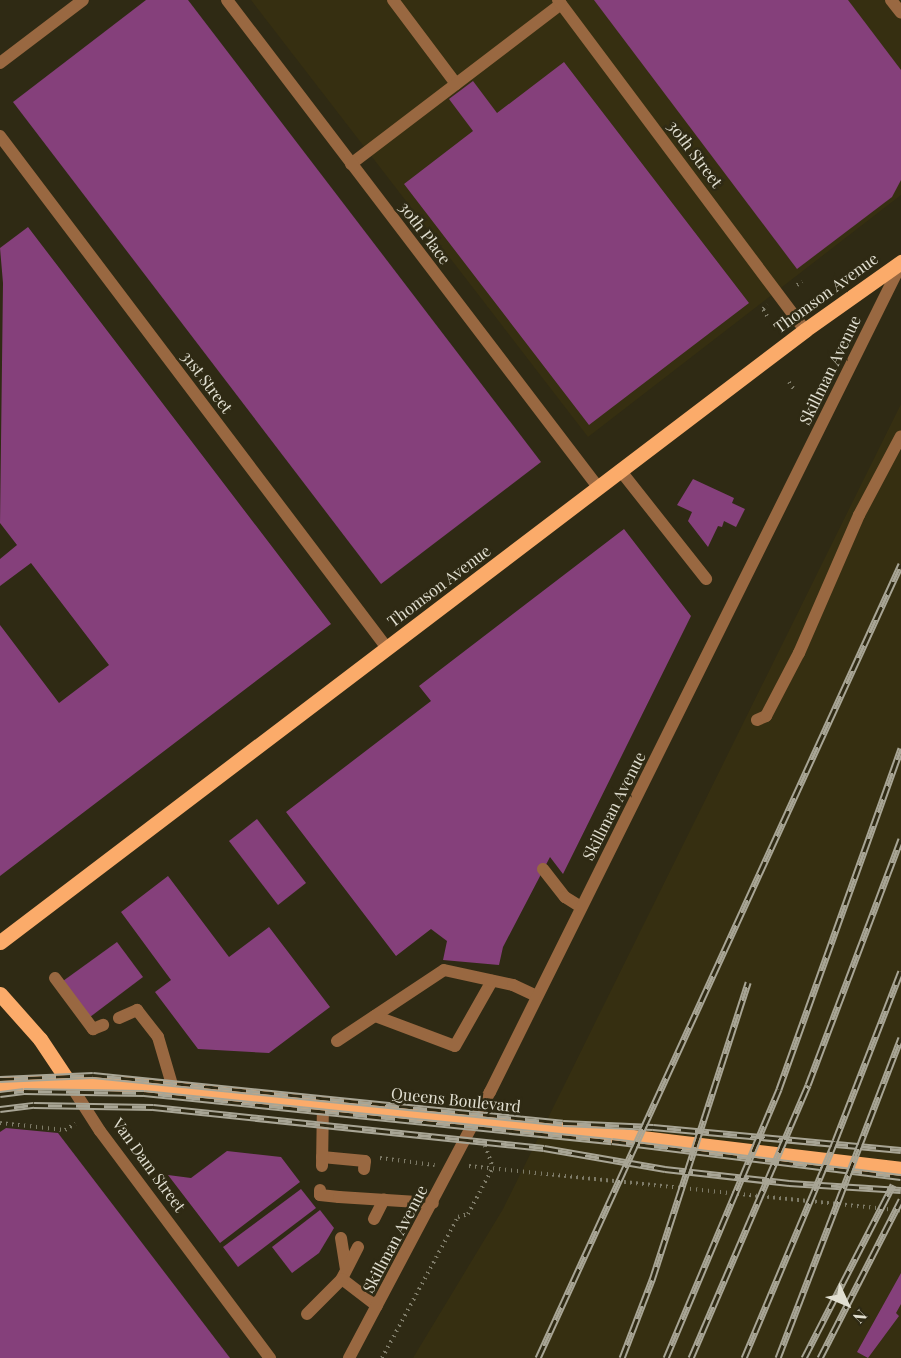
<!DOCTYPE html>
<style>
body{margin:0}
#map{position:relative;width:901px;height:1358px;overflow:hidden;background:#2f2a14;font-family:"Playfair Display",serif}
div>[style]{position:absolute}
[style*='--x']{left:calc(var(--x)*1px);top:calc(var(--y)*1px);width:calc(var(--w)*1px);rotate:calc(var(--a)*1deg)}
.built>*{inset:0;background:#362f11}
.building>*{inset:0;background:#85407b}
.path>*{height:4px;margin-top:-2px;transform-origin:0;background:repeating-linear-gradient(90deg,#7e7b68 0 1.5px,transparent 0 6px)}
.lane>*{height:12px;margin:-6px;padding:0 6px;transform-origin:6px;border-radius:6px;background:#996841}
.street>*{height:12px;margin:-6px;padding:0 6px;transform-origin:6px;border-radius:6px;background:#996841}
.primary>*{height:15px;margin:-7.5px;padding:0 7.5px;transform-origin:7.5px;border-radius:7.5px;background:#fbab6a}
.rail>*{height:7px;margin-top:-3.5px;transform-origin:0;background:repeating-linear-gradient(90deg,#2f2a14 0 14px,#a8a595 0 28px);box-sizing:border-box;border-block:2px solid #a8a595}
span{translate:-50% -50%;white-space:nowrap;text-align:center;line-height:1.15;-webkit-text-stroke:5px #2f2a14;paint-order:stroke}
.street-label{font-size:16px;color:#e1dfd1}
.north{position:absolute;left:817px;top:1274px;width:60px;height:60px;-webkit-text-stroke:4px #2f2a14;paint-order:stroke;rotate:134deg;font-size:16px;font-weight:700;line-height:24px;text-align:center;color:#e1dfd1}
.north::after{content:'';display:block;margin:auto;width:21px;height:27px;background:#e1dfd1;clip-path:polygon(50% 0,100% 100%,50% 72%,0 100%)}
</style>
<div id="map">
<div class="built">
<div style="clip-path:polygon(251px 0,901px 0,901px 195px,588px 437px)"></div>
<div style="clip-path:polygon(901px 404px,901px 1358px,413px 1358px,503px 1209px)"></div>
</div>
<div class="building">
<div style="clip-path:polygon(146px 0,188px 0,541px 462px,381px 584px,13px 102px)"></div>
<div style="clip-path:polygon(594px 0,848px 0,901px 70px,901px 180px,892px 197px,797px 269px)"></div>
<div style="clip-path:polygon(564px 62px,749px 303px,589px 425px,404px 184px,473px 131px,449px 99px,473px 81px,497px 113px)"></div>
<div style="clip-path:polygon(28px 227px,331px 624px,0 876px,0 625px,59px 703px,109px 665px,31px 563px,0 586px,0 559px,17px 545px,0 523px,3px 283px,0 248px)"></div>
<div style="clip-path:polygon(693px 479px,734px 498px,732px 503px,745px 509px,736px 527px,724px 521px,722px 527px,718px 526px,708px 547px,688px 521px,692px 512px,677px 505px)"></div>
<div style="clip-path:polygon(624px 529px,691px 616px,563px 874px,550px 857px,503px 947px,499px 965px,443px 960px,447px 941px,431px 929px,396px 956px,286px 812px,431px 701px,419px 686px)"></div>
<div style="clip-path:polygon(257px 819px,306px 883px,278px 905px,229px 841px)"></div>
<div style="clip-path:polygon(168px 876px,229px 957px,269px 927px,330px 1007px,269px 1053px,198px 1049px,155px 992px,171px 980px,121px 912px)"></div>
<div style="clip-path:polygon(117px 942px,143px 977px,90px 1017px,63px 981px)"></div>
<div style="clip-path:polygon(6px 1128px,58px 1133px,230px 1358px,0 1358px,0 1132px)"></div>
<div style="clip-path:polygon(227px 1151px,281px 1157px,300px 1182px,220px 1243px,168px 1175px,191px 1178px)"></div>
<div style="clip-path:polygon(301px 1189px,316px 1208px,238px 1267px,223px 1247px)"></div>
<div style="clip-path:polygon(320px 1210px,334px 1228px,319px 1253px,292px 1273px,272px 1247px)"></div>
<div style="clip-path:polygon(901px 1273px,901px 1304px,896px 1313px,899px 1316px,868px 1358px,857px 1352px)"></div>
</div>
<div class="path">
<div style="--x:797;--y:285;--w:6;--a:-31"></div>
<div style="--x:767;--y:316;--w:8;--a:-120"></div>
<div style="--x:763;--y:309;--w:6;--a:-39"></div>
<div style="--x:789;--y:382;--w:11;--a:56"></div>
<div style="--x:0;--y:1123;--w:65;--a:6.1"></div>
<div style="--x:65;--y:1130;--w:12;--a:-31"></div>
<div style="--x:483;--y:1140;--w:29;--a:70"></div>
<div style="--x:380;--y:1158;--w:55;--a:7.3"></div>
<div style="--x:469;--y:1166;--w:434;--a:5.9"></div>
<div style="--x:382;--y:1358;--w:160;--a:-61.7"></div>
<div style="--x:458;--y:1217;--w:10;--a:-17"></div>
<div style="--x:468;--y:1214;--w:53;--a:-62"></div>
</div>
<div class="lane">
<div style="--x:393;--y:0;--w:105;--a:53.1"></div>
<div style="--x:351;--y:164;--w:264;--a:-37.3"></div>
<div style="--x:620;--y:470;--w:139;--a:51.7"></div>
<div style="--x:757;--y:720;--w:10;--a:-24"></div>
<div style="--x:766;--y:716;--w:71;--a:-62.4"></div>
<div style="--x:799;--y:653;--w:150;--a:-66.5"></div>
<div style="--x:859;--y:515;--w:89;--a:-62"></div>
<div style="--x:543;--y:869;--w:36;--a:52"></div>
<div style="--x:565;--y:897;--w:19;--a:32"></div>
<div style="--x:55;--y:978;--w:64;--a:53.3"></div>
<div style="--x:93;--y:1029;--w:11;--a:-22"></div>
<div style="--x:375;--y:1016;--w:85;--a:20.6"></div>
<div style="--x:455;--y:1046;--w:75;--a:-60.4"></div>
<div style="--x:119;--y:1018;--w:20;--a:-24"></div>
<div style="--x:137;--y:1010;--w:34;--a:52"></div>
<div style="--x:158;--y:1037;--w:53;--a:73.6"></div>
<div style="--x:337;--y:1041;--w:128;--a:-33.6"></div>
<div style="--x:444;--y:970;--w:71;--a:12.3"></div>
<div style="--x:513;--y:985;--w:26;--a:25"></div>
<div style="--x:322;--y:1157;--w:43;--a:5.3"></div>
<div style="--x:365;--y:1161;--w:8;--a:97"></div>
<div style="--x:322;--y:1166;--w:61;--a:-89.1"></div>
<div style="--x:320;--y:1190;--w:5;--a:90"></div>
<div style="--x:320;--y:1195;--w:19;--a:6"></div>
<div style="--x:339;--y:1197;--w:94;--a:3.7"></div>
<div style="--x:374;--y:1219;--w:22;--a:-63"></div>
<div style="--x:341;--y:1238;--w:30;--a:81"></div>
<div style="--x:358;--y:1247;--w:36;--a:117"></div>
<div style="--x:342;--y:1279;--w:44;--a:37.6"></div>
<div style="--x:307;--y:1314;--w:49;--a:-45"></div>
</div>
<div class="street">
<div style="--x:227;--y:0;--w:612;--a:52.7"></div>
<div style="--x:558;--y:0;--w:412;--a:53.2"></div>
<div style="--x:891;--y:0;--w:16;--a:52"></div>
<div style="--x:0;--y:63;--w:104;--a:-37.2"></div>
<div style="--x:0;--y:136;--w:642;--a:52.92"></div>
<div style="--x:68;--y:1081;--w:59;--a:57.4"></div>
<div style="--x:100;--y:1131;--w:284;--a:53.2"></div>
<div style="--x:349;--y:1358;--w:301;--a:-62.1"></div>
<div style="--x:490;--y:1092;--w:924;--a:-63.6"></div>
</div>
<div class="primary">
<div style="--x:0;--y:942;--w:1011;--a:-37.24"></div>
<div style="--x:805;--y:330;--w:118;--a:-35.3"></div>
<div style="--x:0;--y:994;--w:60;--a:48.4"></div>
<div style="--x:40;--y:1039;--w:50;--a:56.3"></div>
<div style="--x:0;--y:1084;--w:68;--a:-2.5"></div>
<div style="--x:68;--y:1081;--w:70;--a:3.3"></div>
<div style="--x:138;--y:1085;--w:507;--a:6"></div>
<div style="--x:642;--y:1138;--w:261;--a:6.8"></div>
</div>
<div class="rail">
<div style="--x:0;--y:1079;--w:93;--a:-2.5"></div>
<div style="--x:93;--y:1075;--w:472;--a:5.8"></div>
<div style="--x:563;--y:1123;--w:90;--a:2.5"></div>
<div style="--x:653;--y:1127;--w:249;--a:5.3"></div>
<div style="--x:0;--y:1094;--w:24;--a:-7"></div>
<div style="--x:24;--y:1091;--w:120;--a:1"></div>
<div style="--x:144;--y:1093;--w:470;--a:5.9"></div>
<div style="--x:612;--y:1141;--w:291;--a:7.1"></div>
<div style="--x:0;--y:1109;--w:34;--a:-7"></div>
<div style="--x:34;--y:1105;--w:119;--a:1"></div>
<div style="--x:153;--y:1107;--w:393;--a:6"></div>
<div style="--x:544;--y:1148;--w:123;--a:9.8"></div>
<div style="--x:665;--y:1169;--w:125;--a:6.4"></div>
<div style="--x:789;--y:1183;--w:112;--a:3.6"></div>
<div style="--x:538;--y:1358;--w:873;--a:-65.43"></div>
<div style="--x:622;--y:1358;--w:84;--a:-69"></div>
<div style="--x:652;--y:1280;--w:313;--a:-72.1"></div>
<div style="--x:666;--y:1358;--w:292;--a:-67.2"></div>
<div style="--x:779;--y:1089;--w:362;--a:-70.3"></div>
<div style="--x:691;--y:1358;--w:297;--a:-66.8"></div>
<div style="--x:808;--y:1085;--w:263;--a:-69.3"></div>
<div style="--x:744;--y:1358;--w:235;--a:-67.2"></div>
<div style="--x:835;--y:1141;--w:182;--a:-68.8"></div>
<div style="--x:778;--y:1358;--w:343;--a:-69"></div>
<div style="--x:804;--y:1358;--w:195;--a:-62.8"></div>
<div style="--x:820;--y:1358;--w:178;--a:-62.9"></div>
</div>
<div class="street-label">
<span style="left:695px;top:154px;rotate:53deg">30th Street</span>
<span style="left:425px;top:233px;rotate:53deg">30th Place</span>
<span style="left:826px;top:293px;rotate:-36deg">Thomson Avenue</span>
<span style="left:830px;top:370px;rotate:-64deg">Skillman Avenue</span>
<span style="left:207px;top:382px;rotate:53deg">31st Street</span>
<span style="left:439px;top:586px;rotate:-37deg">Thomson Avenue</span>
<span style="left:614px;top:806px;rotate:-63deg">Skillman Avenue</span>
<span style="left:456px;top:1100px;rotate:6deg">Queens Boulevard</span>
<span style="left:149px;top:1165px;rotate:54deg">Van Dam Street</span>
<span style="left:395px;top:1239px;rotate:-62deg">Skillman Avenue</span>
</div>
<div class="north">N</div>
</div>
